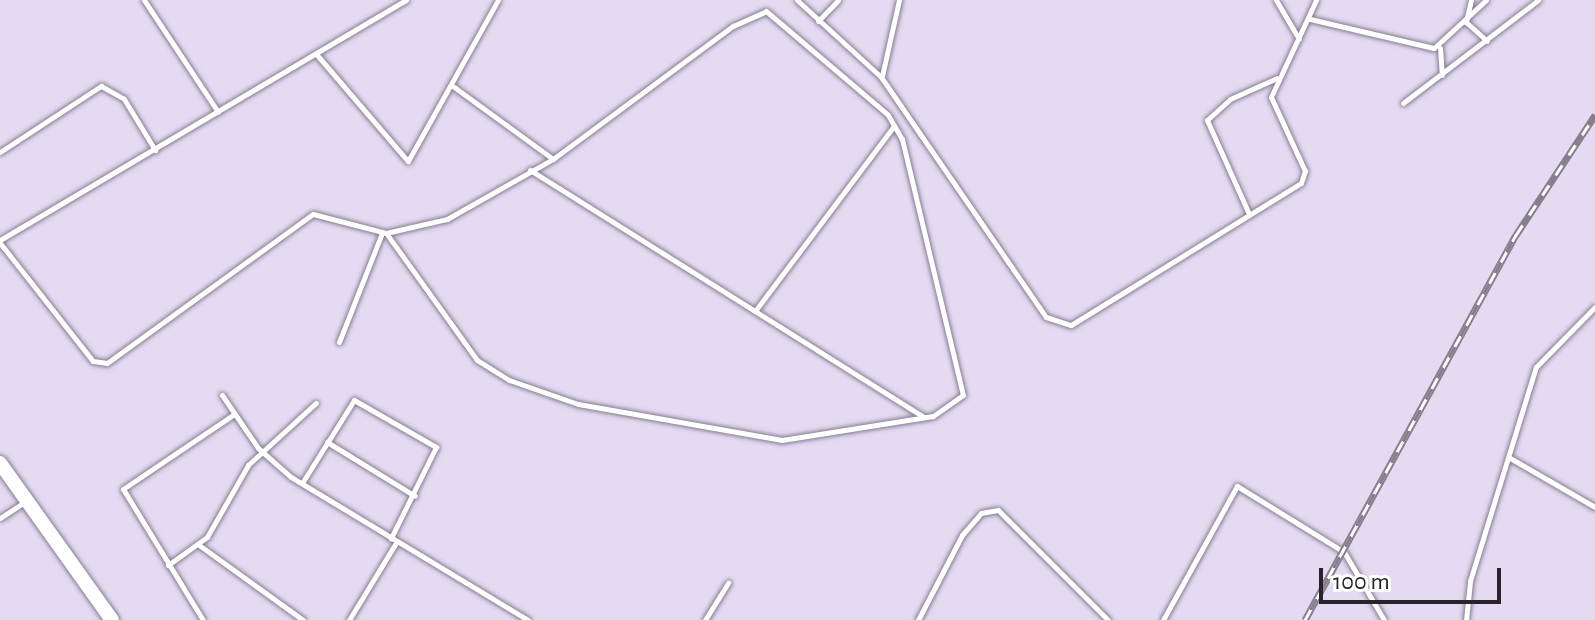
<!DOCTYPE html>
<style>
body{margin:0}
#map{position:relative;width:1595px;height:620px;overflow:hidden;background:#e4dbf2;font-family:"Alegreya Sans",sans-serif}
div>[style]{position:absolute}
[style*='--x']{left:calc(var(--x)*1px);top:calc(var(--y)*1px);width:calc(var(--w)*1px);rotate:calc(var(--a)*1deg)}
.roads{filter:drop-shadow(0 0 2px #857d91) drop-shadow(0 0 2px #857d91)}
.service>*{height:5px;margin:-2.5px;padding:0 2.5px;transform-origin:2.5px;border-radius:2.5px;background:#fff}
.tertiary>*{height:14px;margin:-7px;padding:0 7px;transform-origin:7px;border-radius:7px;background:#fff}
.rail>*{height:7px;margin-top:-3.5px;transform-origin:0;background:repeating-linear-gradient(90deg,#fff 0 12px,#857f8e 0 24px);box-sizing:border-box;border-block:2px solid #857f8e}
span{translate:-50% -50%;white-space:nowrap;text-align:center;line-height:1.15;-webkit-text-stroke:6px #fff;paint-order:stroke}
.scale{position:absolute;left:1319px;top:568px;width:182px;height:36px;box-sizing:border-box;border:4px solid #26232b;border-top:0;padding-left:10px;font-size:24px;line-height:28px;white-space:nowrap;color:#26232b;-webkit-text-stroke:6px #fff;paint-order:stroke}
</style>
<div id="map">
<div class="roads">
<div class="service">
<div style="--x:144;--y:0;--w:134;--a:56.5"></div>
<div style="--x:797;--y:0;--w:114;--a:42.5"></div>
<div style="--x:881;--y:77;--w:291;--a:55.5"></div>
<div style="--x:1046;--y:317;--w:26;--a:18"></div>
<div style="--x:1071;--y:325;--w:270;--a:-31.7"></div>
<div style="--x:1301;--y:183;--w:13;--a:-72"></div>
<div style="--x:1305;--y:171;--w:81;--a:-114.7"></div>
<div style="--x:1271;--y:97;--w:107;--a:-65.1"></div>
<div style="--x:1276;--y:0;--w:45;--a:59.5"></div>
<div style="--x:1471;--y:0;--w:23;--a:103"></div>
<div style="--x:1466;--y:22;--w:28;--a:42"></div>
<div style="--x:1310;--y:19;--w:127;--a:13.2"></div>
<div style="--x:1434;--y:48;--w:71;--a:-42.7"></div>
<div style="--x:818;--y:21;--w:29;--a:-46"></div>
<div style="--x:1440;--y:48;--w:27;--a:86"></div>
<div style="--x:317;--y:55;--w:140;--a:49.4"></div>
<div style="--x:408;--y:161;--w:184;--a:-60.8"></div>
<div style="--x:882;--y:76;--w:78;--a:-77.4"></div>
<div style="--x:454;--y:87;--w:122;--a:36"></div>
<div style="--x:1403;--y:103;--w:170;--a:-37.3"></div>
<div style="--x:0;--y:152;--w:121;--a:-33.2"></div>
<div style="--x:101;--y:86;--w:26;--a:29"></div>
<div style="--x:124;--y:99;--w:60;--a:58.7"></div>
<div style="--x:530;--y:170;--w:464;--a:32.1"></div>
<div style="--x:1249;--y:214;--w:103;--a:-114.1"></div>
<div style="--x:1207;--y:120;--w:31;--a:-42"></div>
<div style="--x:1230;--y:99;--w:51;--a:-24.1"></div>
<div style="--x:0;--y:240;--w:472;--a:-30.6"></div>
<div style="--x:0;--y:243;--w:150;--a:51.8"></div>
<div style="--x:93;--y:361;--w:14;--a:8"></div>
<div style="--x:107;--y:363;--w:254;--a:-35.9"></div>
<div style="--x:313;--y:214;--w:75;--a:14.6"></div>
<div style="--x:386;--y:233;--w:63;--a:-12.9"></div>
<div style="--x:447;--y:219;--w:122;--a:-29.5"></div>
<div style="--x:553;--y:159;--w:224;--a:-36.5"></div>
<div style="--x:733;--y:26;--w:36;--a:-24"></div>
<div style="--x:766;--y:11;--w:160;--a:40.4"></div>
<div style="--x:888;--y:115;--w:28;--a:60"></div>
<div style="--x:902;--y:139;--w:263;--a:76.6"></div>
<div style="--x:963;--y:395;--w:37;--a:145"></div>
<div style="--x:933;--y:416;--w:153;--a:171"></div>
<div style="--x:782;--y:440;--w:207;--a:-170"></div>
<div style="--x:578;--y:404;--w:73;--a:-160.8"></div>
<div style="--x:509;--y:380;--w:38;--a:-148"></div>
<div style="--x:477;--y:360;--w:156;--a:-125.6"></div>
<div style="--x:755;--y:311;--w:231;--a:-53.1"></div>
<div style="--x:339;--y:342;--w:117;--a:-68.5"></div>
<div style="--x:222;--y:395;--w:64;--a:55.8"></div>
<div style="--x:258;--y:448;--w:44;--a:41.3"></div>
<div style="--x:291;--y:477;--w:277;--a:31.1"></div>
<div style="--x:327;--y:442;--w:103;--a:31.5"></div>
<div style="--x:1510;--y:458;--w:98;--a:30"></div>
<div style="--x:302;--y:483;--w:98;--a:-57.9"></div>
<div style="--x:354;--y:400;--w:95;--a:29.8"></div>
<div style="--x:436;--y:447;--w:102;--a:116.3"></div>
<div style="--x:0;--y:518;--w:31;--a:-33"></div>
<div style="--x:199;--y:545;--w:128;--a:35.8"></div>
<div style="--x:168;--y:565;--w:48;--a:-35.7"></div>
<div style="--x:207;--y:537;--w:83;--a:-60.3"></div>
<div style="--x:248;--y:465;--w:92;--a:-42.4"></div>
<div style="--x:203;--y:620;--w:153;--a:-121.4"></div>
<div style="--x:123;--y:489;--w:134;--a:-34"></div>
<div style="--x:349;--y:620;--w:92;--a:-58.7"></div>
<div style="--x:705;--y:620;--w:44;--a:-58.1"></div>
<div style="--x:918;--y:620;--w:96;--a:-62.6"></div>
<div style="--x:962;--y:535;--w:29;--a:-49"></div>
<div style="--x:981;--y:513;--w:17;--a:-10"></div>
<div style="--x:998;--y:510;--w:156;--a:45"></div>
<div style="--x:1163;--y:620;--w:153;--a:-61.1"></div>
<div style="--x:1237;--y:486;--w:126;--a:31.7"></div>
<div style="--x:1344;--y:552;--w:79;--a:59.5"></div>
<div style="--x:1466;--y:620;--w:39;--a:-84"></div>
<div style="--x:1470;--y:581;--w:224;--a:-72.9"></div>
<div style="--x:1536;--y:367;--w:84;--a:-45.5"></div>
</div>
<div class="tertiary">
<div style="--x:0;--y:463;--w:193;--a:54.5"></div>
</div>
</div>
<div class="rail">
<div style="--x:1305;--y:620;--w:439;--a:-61.3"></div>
<div style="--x:1516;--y:235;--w:144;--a:-56.6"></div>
</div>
<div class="scale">100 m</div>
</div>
